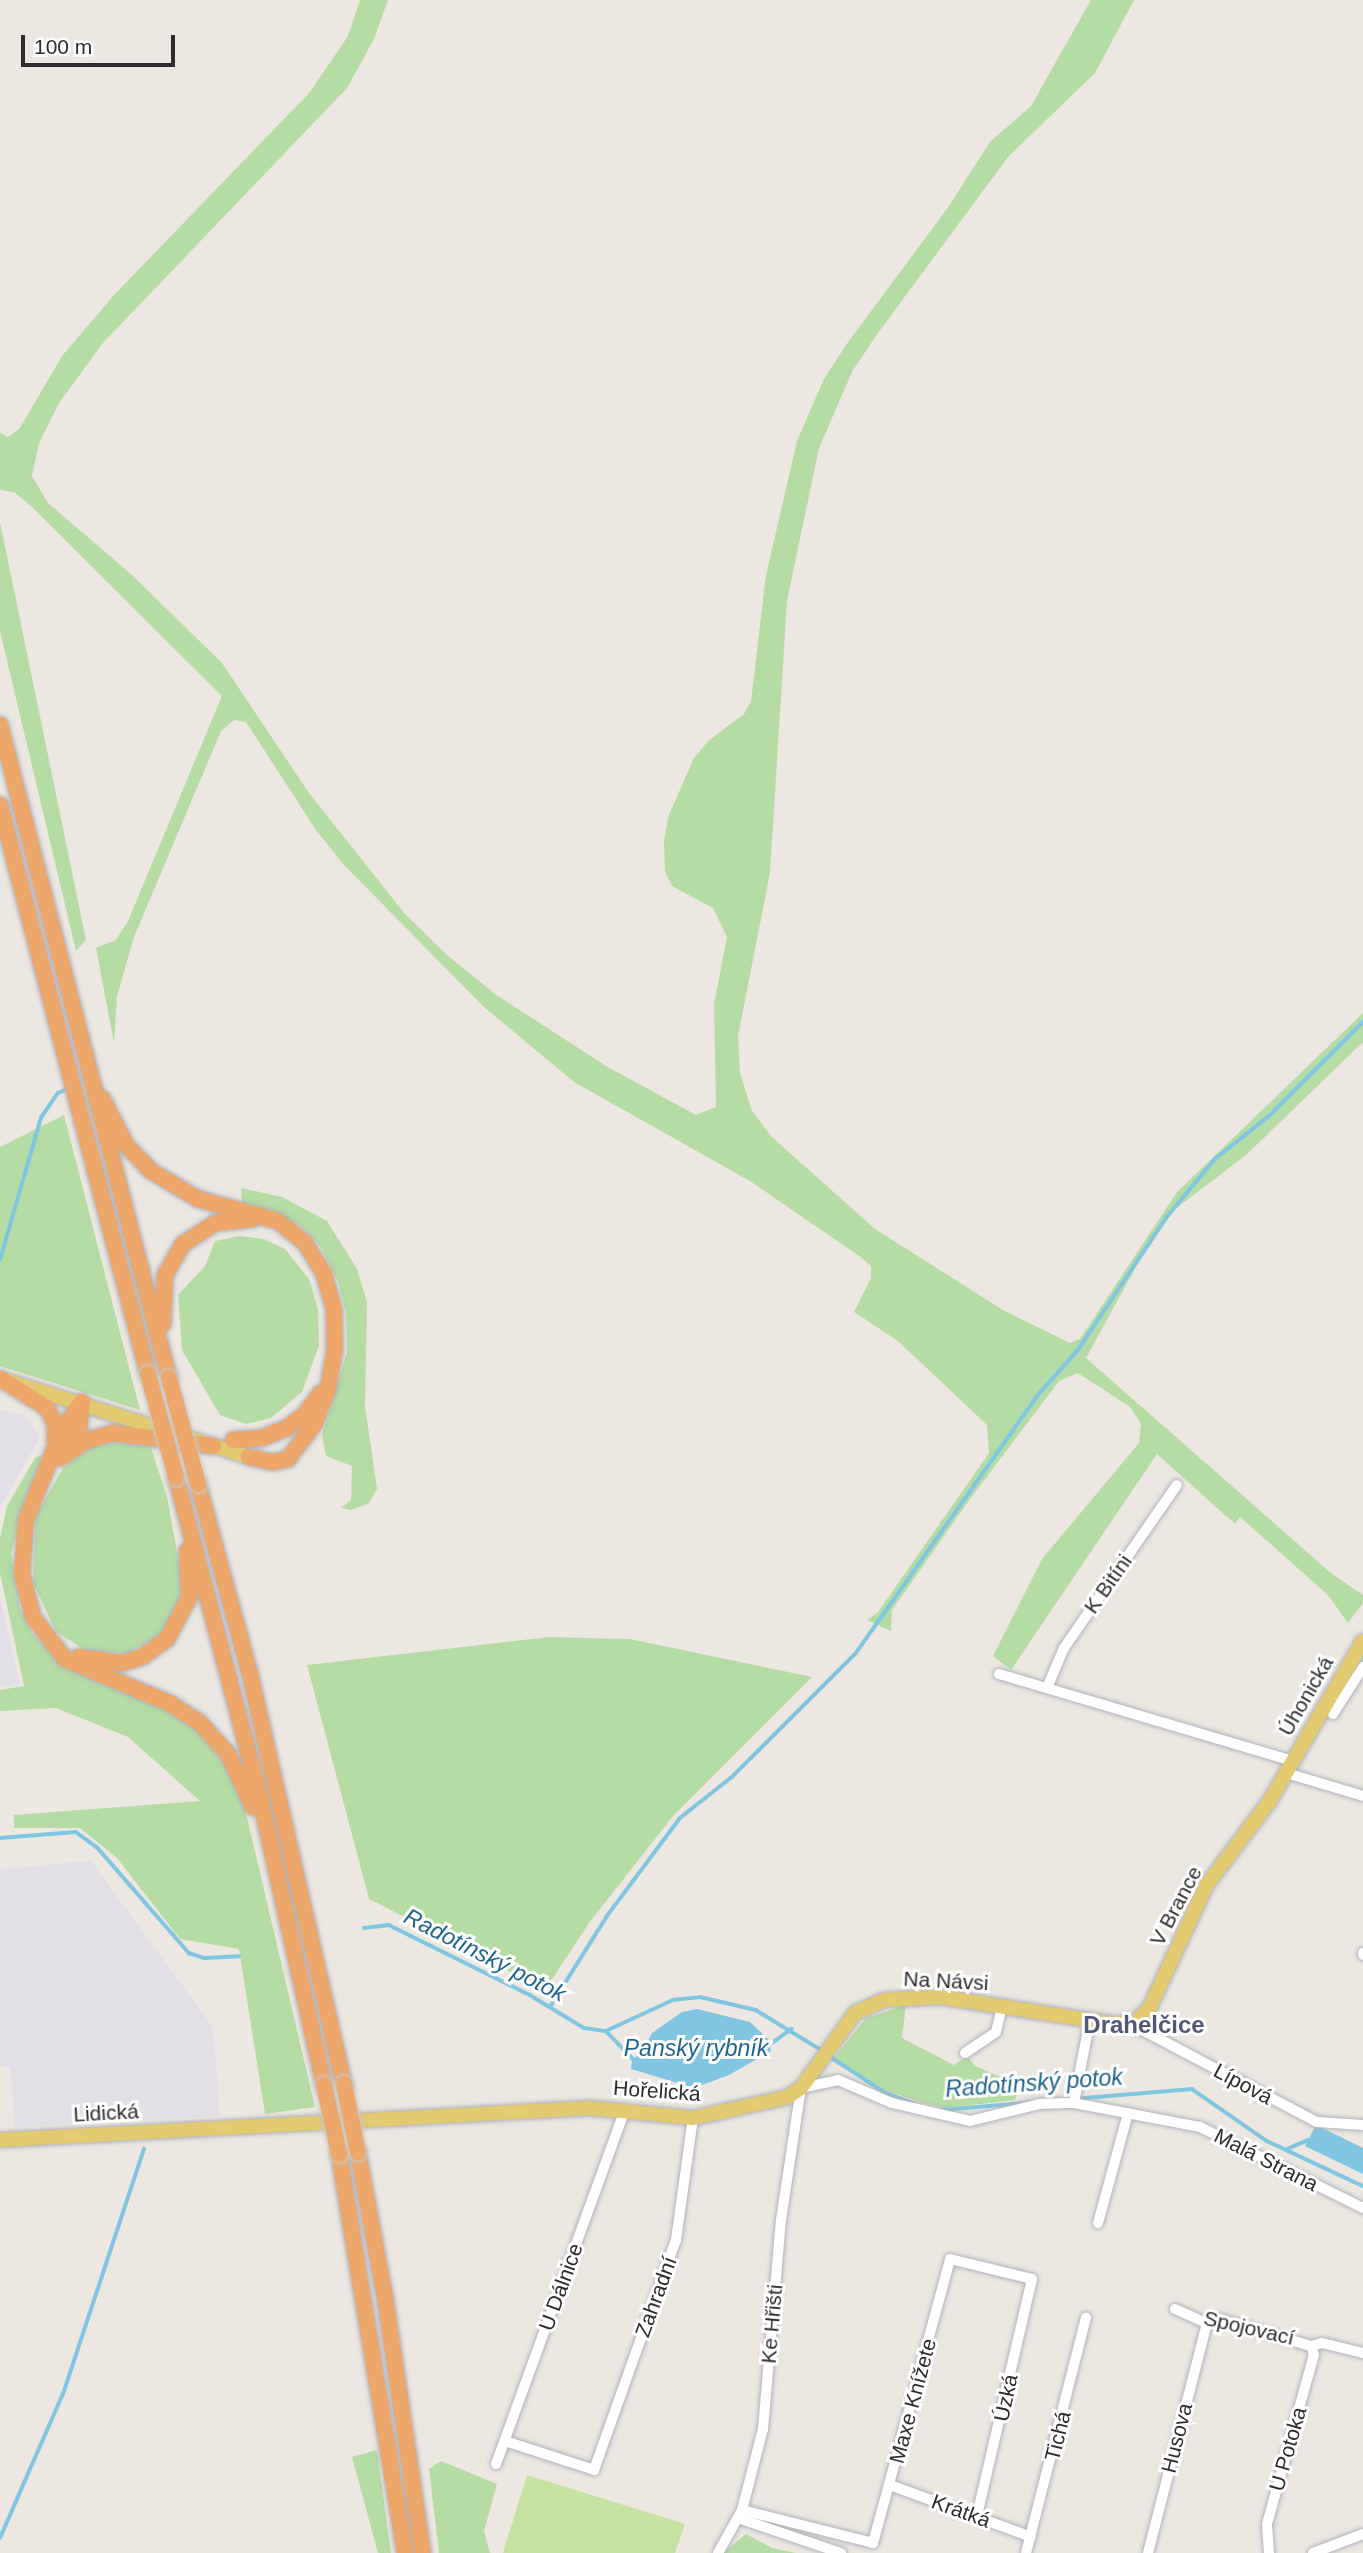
<!DOCTYPE html>
<meta charset="utf-8">
<style>
body{margin:0}
#map{position:relative;width:1363px;height:2553px;overflow:hidden;background:#ece8e1;font-family:Helvetica,sans-serif}
div>[style]{position:absolute}
[style*='--x']{left:calc(var(--x)*1px);top:calc(var(--y)*1px);width:calc(var(--w)*1px);rotate:calc(var(--a)*1deg)}
.industrial>*{inset:0;background:#e2e0e6}
.green>*{inset:0;background:#b5dca4}
.pitch>*{inset:0;background:#c5e2a1}
.water>*{inset:0;background:#80c5e2}
.stream>*{height:3.5px;margin:-1.75px;padding:0 1.75px;transform-origin:1.75px;border-radius:1.75px;background:#80c5e2}
.roads{filter:drop-shadow(0 0 2px #b1b2bb) drop-shadow(0 0 2px #b1b2bb)}
.minor>*{height:10px;margin:-5px;padding:0 5px;transform-origin:5px;border-radius:5px;background:#fff}
.major>*{height:14px;margin:-7px;padding:0 7px;transform-origin:7px;border-radius:7px;background:#e2ca70}
.highway>*{height:16px;margin:-8px;padding:0 8px;transform-origin:8px;border-radius:8px;background:#eda76b}
.bridges{filter:drop-shadow(0 0 2px #c8c8c8) drop-shadow(0 0 2px #c8c8c8)}
.highway-bridge>*{height:16px;margin:-8px;padding:0 8px;transform-origin:8px;border-radius:8px;background:#eda76b}
span{translate:-50% -50%;white-space:nowrap;text-align:center;line-height:1.15;-webkit-text-stroke:6px #fff;paint-order:stroke}
.street-label{font-size:21px;color:#2c2c2c}
.water-label{font-size:23px;color:#1d6590;font-style:italic}
.quarter-label{font-size:24px;color:#515779;font-weight:700}
.scale{position:absolute;left:21px;top:35px;width:154px;height:32px;box-sizing:border-box;border:4px solid #2c2c2c;border-top:0;padding-left:9px;font-size:21px;line-height:24px;white-space:nowrap;color:#2c2c2c;-webkit-text-stroke:5px #fff;paint-order:stroke}
</style>
<div id="map">
<div class="industrial">
<div style="clip-path:polygon(0 1410px,27px 1416px,40px 1437px,0 1508px)"></div>
<div style="clip-path:polygon(0 1596px,20px 1685px,0 1687px)"></div>
<div style="clip-path:polygon(91px 1861px,213px 2027px,220px 2116px,15px 2127px,10px 2067px,0 2067px,0 1869px)"></div>
</div>
<div class="green">
<div style="clip-path:polygon(360px 0,388px 0,374px 39px,347px 88px,103px 343px,59px 403px,39px 443px,32px 476px,48px 503px,132px 575px,222px 663px,309px 793px,405px 914px,447px 955px,495px 994px,606px 1066px,696px 1115px,716px 1107px,714px 1004px,727px 937px,713px 908px,672px 886px,665px 871px,664px 842px,668px 817px,694px 758px,708px 741px,744px 714px,751px 701px,766px 575px,797px 441px,824px 379px,846px 345px,949px 206px,990px 142px,1031px 106px,1091px 0,1134px 0,1095px 73px,1008px 157px,878px 333px,853px 370px,819px 448px,787px 601px,770px 873px,738px 1036px,740px 1073px,752px 1111px,772px 1137px,875px 1229px,1003px 1310px,1070px 1343px,1080px 1339px,1177px 1192px,1363px 1013px,1363px 1042px,1246px 1155px,1174px 1210px,1137px 1265px,1086px 1358px,1332px 1574px,1363px 1595px,1363px 1603px,1348px 1623px,1328px 1595px,1240px 1517px,1235px 1524px,1157px 1454px,1011px 1670px,993px 1656px,1042px 1559px,1139px 1443px,1141px 1424px,1130px 1407px,1078px 1373px,1059px 1381px,970px 1499px,892px 1610px,891px 1631px,867px 1620px,878px 1612px,989px 1453px,987px 1425px,898px 1341px,854px 1312px,871px 1278px,871px 1266px,862px 1258px,750px 1181px,574px 1082px,484px 1007px,343px 864px,316px 830px,246px 722px,234px 720px,221px 731px,134px 937px,117px 996px,114px 1043px,96px 948px,116px 940px,128px 921px,222px 696px,32px 507px,14px 492px,0 490px,0 433px,8px 437px,20px 428px,62px 356px,115px 294px,310px 92px,348px 36px)"></div>
<div style="clip-path:polygon(0 522px,86px 940px,76px 951px,0 631px)"></div>
<div style="clip-path:polygon(64px 1115px,140px 1410px,0 1366px,0 1147px)"></div>
<div style="clip-path:polygon(241px 1188px,282px 1197px,327px 1221px,357px 1269px,367px 1302px,365px 1406px,377px 1489px,368px 1504px,351px 1510px,341px 1508px,351px 1500px,352px 1466px,326px 1456px,322px 1435px,347px 1352px,346px 1314px,338px 1281px,320px 1246px,301px 1227px,274px 1211px,242px 1203px)"></div>
<div style="clip-path:polygon(239px 1236px,264px 1239px,285px 1249px,309px 1279px,318px 1309px,319px 1346px,302px 1392px,271px 1418px,246px 1424px,220px 1415px,182px 1350px,178px 1295px,205px 1266px,215px 1241px)"></div>
<div style="clip-path:polygon(98px 1442px,150px 1445px,167px 1497px,184px 1590px,165px 1633px,128px 1653px,89px 1652px,56px 1632px,33px 1582px,36px 1515px,63px 1468px)"></div>
<div style="clip-path:polygon(43px 1454px,11px 1553px,20px 1608px,32px 1633px,60px 1662px,180px 1715px,211px 1742px,242px 1796px,315px 2107px,265px 2114px,239px 1949px,180px 1939px,117px 1858px,80px 1828px,14px 1828px,14px 1815px,200px 1801px,128px 1737px,56px 1708px,0 1711px,0 1690px,24px 1686px,0 1573px,0 1539px,7px 1506px,35px 1458px)"></div>
<div style="clip-path:polygon(549px 1637px,630px 1639px,812px 1677px,673px 1816px,589px 1923px,543px 1993px,499px 1965px,369px 1899px,307px 1665px)"></div>
<div style="clip-path:polygon(906px 2005px,902px 2038px,954px 2065px,967px 2056px,975px 2066px,1020px 2085px,1015px 2100px,945px 2108px,920px 2102px,882px 2089px,834px 2058px,866px 2018px)"></div>
<div style="clip-path:polygon(377px 2450px,391px 2553px,378px 2553px,352px 2457px)"></div>
<div style="clip-path:polygon(441px 2461px,497px 2484px,484px 2531px,490px 2553px,439px 2553px,429px 2469px)"></div>
<div style="clip-path:polygon(746px 2534px,772px 2548px,796px 2553px,723px 2553px)"></div>
</div>
<div class="pitch">
<div style="clip-path:polygon(527px 2475px,685px 2524px,675px 2553px,503px 2553px)"></div>
</div>
<div class="water">
<div style="clip-path:polygon(697px 2009px,750px 2022px,768px 2039px,771px 2051px,729px 2075px,694px 2088px,631px 2069px,632px 2059px,641px 2054px,652px 2033px,682px 2012px)"></div>
<div style="clip-path:polygon(1316px 2125px,1363px 2148px,1363px 2174px,1305px 2146px)"></div>
</div>
<div class="stream">
<div style="--x:0;--y:1260;--w:148;--a:-73.9"></div>
<div style="--x:41;--y:1118;--w:30;--a:-56"></div>
<div style="--x:58;--y:1093;--w:11;--a:-22"></div>
<div style="--x:0;--y:1838;--w:76;--a:-4.5"></div>
<div style="--x:76;--y:1832;--w:26;--a:36"></div>
<div style="--x:97;--y:1847;--w:140;--a:49"></div>
<div style="--x:189;--y:1953;--w:16;--a:18"></div>
<div style="--x:204;--y:1958;--w:35;--a:-3"></div>
<div style="--x:364;--y:1928;--w:25;--a:-7"></div>
<div style="--x:389;--y:1925;--w:157;--a:26.4"></div>
<div style="--x:530;--y:1995;--w:63;--a:31.4"></div>
<div style="--x:584;--y:2028;--w:22;--a:8"></div>
<div style="--x:606;--y:2031;--w:74;--a:-24.8"></div>
<div style="--x:673;--y:2000;--w:27;--a:-6"></div>
<div style="--x:700;--y:1997;--w:57;--a:13.1"></div>
<div style="--x:756;--y:2010;--w:79;--a:31.5"></div>
<div style="--x:550;--y:2007;--w:107;--a:-57.9"></div>
<div style="--x:607;--y:1916;--w:122;--a:-53.3"></div>
<div style="--x:680;--y:1818;--w:66;--a:-38.3"></div>
<div style="--x:732;--y:1777;--w:175;--a:-45"></div>
<div style="--x:856;--y:1653;--w:317;--a:-54.8"></div>
<div style="--x:1039;--y:1394;--w:59;--a:-48.4"></div>
<div style="--x:1078;--y:1350;--w:159;--a:-56.3"></div>
<div style="--x:1166;--y:1218;--w:77;--a:-50.3"></div>
<div style="--x:1215;--y:1159;--w:69;--a:-38.5"></div>
<div style="--x:1269;--y:1116;--w:133;--a:-45"></div>
<div style="--x:606;--y:2031;--w:43;--a:45.9"></div>
<div style="--x:768;--y:2046;--w:29;--a:-36"></div>
<div style="--x:829;--y:2056;--w:68;--a:33"></div>
<div style="--x:886;--y:2093;--w:30;--a:20"></div>
<div style="--x:942;--y:2110;--w:251;--a:-4.8"></div>
<div style="--x:1192;--y:2089;--w:91;--a:34.7"></div>
<div style="--x:1267;--y:2141;--w:106;--a:25.1"></div>
<div style="--x:1287;--y:2149;--w:23;--a:-23"></div>
<div style="--x:0;--y:2538;--w:157;--a:-66.4"></div>
<div style="--x:63;--y:2394;--w:258;--a:-71.7"></div>
</div>
<div class="roads">
<div class="minor">
<div style="--x:999;--y:1674;--w:306;--a:16.5"></div>
<div style="--x:1047;--y:1688;--w:43;--a:-67"></div>
<div style="--x:1064;--y:1648;--w:198;--a:-55.3"></div>
<div style="--x:1333;--y:1714;--w:56;--a:-57.4"></div>
<div style="--x:1286;--y:1773;--w:80;--a:16.6"></div>
<div style="--x:1363;--y:1953;--w:2;--a:90"></div>
<div style="--x:1129;--y:2023;--w:212;--a:27.8"></div>
<div style="--x:1317;--y:2122;--w:46;--a:3.7"></div>
<div style="--x:965;--y:2053;--w:37;--a:-34"></div>
<div style="--x:996;--y:2032;--w:28;--a:-77"></div>
<div style="--x:1074;--y:2103;--w:86;--a:-79.2"></div>
<div style="--x:1098;--y:2223;--w:114;--a:-74.7"></div>
<div style="--x:1175;--y:2309;--w:35;--a:24"></div>
<div style="--x:1207;--y:2323;--w:13;--a:-18"></div>
<div style="--x:1219;--y:2319;--w:96;--a:16.4"></div>
<div style="--x:1311;--y:2346;--w:11;--a:-15"></div>
<div style="--x:1322;--y:2343;--w:42;--a:13.7"></div>
<div style="--x:505;--y:2441;--w:94;--a:18"></div>
<div style="--x:594;--y:2470;--w:244;--a:-70.4"></div>
<div style="--x:676;--y:2240;--w:123;--a:-82.1"></div>
<div style="--x:496;--y:2464;--w:377;--a:-70"></div>
<div style="--x:890;--y:2485;--w:150;--a:20.2"></div>
<div style="--x:742;--y:2510;--w:135;--a:14.1"></div>
<div style="--x:873;--y:2543;--w:294;--a:-74.8"></div>
<div style="--x:950;--y:2259;--w:84;--a:13.7"></div>
<div style="--x:1032;--y:2279;--w:243;--a:103.1"></div>
<div style="--x:738;--y:2518;--w:109;--a:18.8"></div>
<div style="--x:718;--y:2553;--w:49;--a:-60.8"></div>
<div style="--x:742;--y:2510;--w:84;--a:-75.5"></div>
<div style="--x:763;--y:2429;--w:210;--a:-85.1"></div>
<div style="--x:781;--y:2220;--w:134;--a:-81.4"></div>
<div style="--x:801;--y:2088;--w:38;--a:-12"></div>
<div style="--x:838;--y:2080;--w:59;--a:23.1"></div>
<div style="--x:892;--y:2103;--w:80;--a:13"></div>
<div style="--x:970;--y:2121;--w:71;--a:-13.8"></div>
<div style="--x:1039;--y:2104;--w:35;--a:-2"></div>
<div style="--x:1074;--y:2103;--w:128;--a:10.8"></div>
<div style="--x:1200;--y:2127;--w:182;--a:26.4"></div>
<div style="--x:1026;--y:2553;--w:243;--a:-75.7"></div>
<div style="--x:1148;--y:2553;--w:237;--a:-75.6"></div>
<div style="--x:1269;--y:2553;--w:29;--a:-94"></div>
<div style="--x:1267;--y:2524;--w:175;--a:-74.5"></div>
<div style="--x:1314;--y:2355;--w:9;--a:-108"></div>
<div style="--x:1313;--y:2553;--w:53;--a:-20.8"></div>
</div>
<div class="major">
<div style="--x:8;--y:1381;--w:253;--a:17.5"></div>
<div style="--x:0;--y:2140;--w:591;--a:-3.1"></div>
<div style="--x:590;--y:2108;--w:103;--a:5.5"></div>
<div style="--x:693;--y:2118;--w:97;--a:-12.5"></div>
<div style="--x:788;--y:2097;--w:16;--a:-35"></div>
<div style="--x:801;--y:2088;--w:92;--a:-54.2"></div>
<div style="--x:855;--y:2013;--w:32;--a:-24"></div>
<div style="--x:884;--y:2000;--w:56;--a:-3.1"></div>
<div style="--x:940;--y:1997;--w:176;--a:8.8"></div>
<div style="--x:1114;--y:2024;--w:22;--a:-8"></div>
<div style="--x:1136;--y:2021;--w:18;--a:-43"></div>
<div style="--x:1149;--y:2009;--w:136;--a:-65.1"></div>
<div style="--x:1206;--y:1886;--w:105;--a:-53.1"></div>
<div style="--x:1269;--y:1802;--w:186;--a:-59.7"></div>
</div>
<div class="highway">
<div style="--x:0;--y:725;--w:675;--a:75.49"></div>
<div style="--x:0;--y:805;--w:588;--a:75.42"></div>
<div style="--x:102;--y:1098;--w:53;--a:62.9"></div>
<div style="--x:126;--y:1145;--w:36;--a:46"></div>
<div style="--x:151;--y:1171;--w:55;--a:30.8"></div>
<div style="--x:198;--y:1199;--w:83;--a:15.4"></div>
<div style="--x:278;--y:1221;--w:35;--a:39"></div>
<div style="--x:305;--y:1243;--w:36;--a:58"></div>
<div style="--x:324;--y:1274;--w:36;--a:74"></div>
<div style="--x:334;--y:1309;--w:39;--a:89"></div>
<div style="--x:335;--y:1348;--w:42;--a:99.7"></div>
<div style="--x:328;--y:1389;--w:36;--a:111"></div>
<div style="--x:315;--y:1423;--w:45;--a:126.9"></div>
<div style="--x:288;--y:1459;--w:16;--a:169"></div>
<div style="--x:272;--y:1462;--w:24;--a:-168"></div>
<div style="--x:163;--y:1324;--w:49;--a:-87.7"></div>
<div style="--x:165;--y:1275;--w:36;--a:-60"></div>
<div style="--x:183;--y:1244;--w:38;--a:-33"></div>
<div style="--x:215;--y:1223;--w:38;--a:-6"></div>
<div style="--x:1;--y:1379;--w:54;--a:32.2"></div>
<div style="--x:47;--y:1408;--w:18;--a:63"></div>
<div style="--x:55;--y:1424;--w:18;--a:90"></div>
<div style="--x:82;--y:1402;--w:34;--a:126"></div>
<div style="--x:62;--y:1430;--w:97;--a:111.8"></div>
<div style="--x:26;--y:1520;--w:54;--a:94.2"></div>
<div style="--x:22;--y:1574;--w:44;--a:75.7"></div>
<div style="--x:33;--y:1617;--w:53;--a:52.7"></div>
<div style="--x:65;--y:1659;--w:115;--a:23"></div>
<div style="--x:171;--y:1704;--w:35;--a:33"></div>
<div style="--x:200;--y:1723;--w:42;--a:47.9"></div>
<div style="--x:228;--y:1754;--w:59;--a:64.7"></div>
<div style="--x:233;--y:1440;--w:29;--a:-4"></div>
<div style="--x:262;--y:1438;--w:27;--a:-22"></div>
<div style="--x:287;--y:1428;--w:24;--a:-38"></div>
<div style="--x:306;--y:1413;--w:24;--a:-54"></div>
<div style="--x:66;--y:1451;--w:26;--a:-59"></div>
<div style="--x:79;--y:1429;--w:27;--a:-84"></div>
<div style="--x:61;--y:1458;--w:29;--a:-35"></div>
<div style="--x:85;--y:1441;--w:29;--a:-16"></div>
<div style="--x:113;--y:1433;--w:101;--a:7.4"></div>
<div style="--x:176;--y:1477;--w:332;--a:75.3"></div>
<div style="--x:260;--y:1798;--w:294;--a:77.4"></div>
<div style="--x:198;--y:1484;--w:197;--a:74.7"></div>
<div style="--x:250;--y:1674;--w:421;--a:77.1"></div>
<div style="--x:78;--y:1657;--w:44;--a:7.8"></div>
<div style="--x:122;--y:1663;--w:21;--a:-17"></div>
<div style="--x:142;--y:1657;--w:31;--a:-36"></div>
<div style="--x:167;--y:1639;--w:47;--a:-61.8"></div>
<div style="--x:189;--y:1598;--w:47;--a:-92.4"></div>
<div style="--x:358;--y:2153;--w:147;--a:79.4"></div>
<div style="--x:385;--y:2297;--w:259;--a:81.6"></div>
<div style="--x:339;--y:2154;--w:404;--a:80.6"></div>
</div>
</div>
<div class="bridges">
<div class="highway-bridge">
<div style="--x:148;--y:1374;--w:107;--a:74.8"></div>
<div style="--x:169;--y:1378;--w:110;--a:74.7"></div>
<div style="--x:344;--y:2084;--w:70;--a:78.5"></div>
<div style="--x:324;--y:2085;--w:71;--a:77.7"></div>
</div>
</div>
<div class="street-label">
<span style="left:1108px;top:1584px;rotate:-55deg">K Bitíni</span>
<span style="left:1306px;top:1696px;rotate:-60deg">Úhonická</span>
<span style="left:1176px;top:1906px;rotate:-62deg">V Brance</span>
<span style="left:946px;top:1981px;rotate:3deg">Na Návsi</span>
<span style="left:1243px;top:2084px;rotate:28deg">Lípová</span>
<span style="left:657px;top:2091px;rotate:4deg">Hořelická</span>
<span style="left:106px;top:2113px;rotate:-3deg">Lidická</span>
<span style="left:1266px;top:2160px;rotate:27deg">Malá Strana</span>
<span style="left:561px;top:2287px;rotate:-70deg">U Dálnice</span>
<span style="left:656px;top:2297px;rotate:-70deg">Zahradní</span>
<span style="left:772px;top:2324px;rotate:-85deg">Ke Hřišti</span>
<span style="left:1249px;top:2328px;rotate:13deg">Spojovací</span>
<span style="left:1006px;top:2398px;rotate:-78deg">Úzká</span>
<span style="left:913px;top:2401px;rotate:-75deg">Maxe Knížete</span>
<span style="left:1058px;top:2436px;rotate:-76deg">Tichá</span>
<span style="left:1177px;top:2438px;rotate:-76deg">Husova</span>
<span style="left:1288px;top:2449px;rotate:-74deg">U Potoka</span>
<span style="left:961px;top:2511px;rotate:20deg">Krátká</span>
</div>
<div class="water-label">
<span style="left:485px;top:1955px;rotate:27deg">Radotínský potok</span>
<span style="left:696px;top:2048px">Panský rybník</span>
<span style="left:1034px;top:2083px;rotate:-4deg">Radotínský potok</span>
</div>
<div class="quarter-label">
<span style="left:1144px;top:2025px">Drahelčice</span>
</div>
<div class="scale">100 m</div>
</div>
